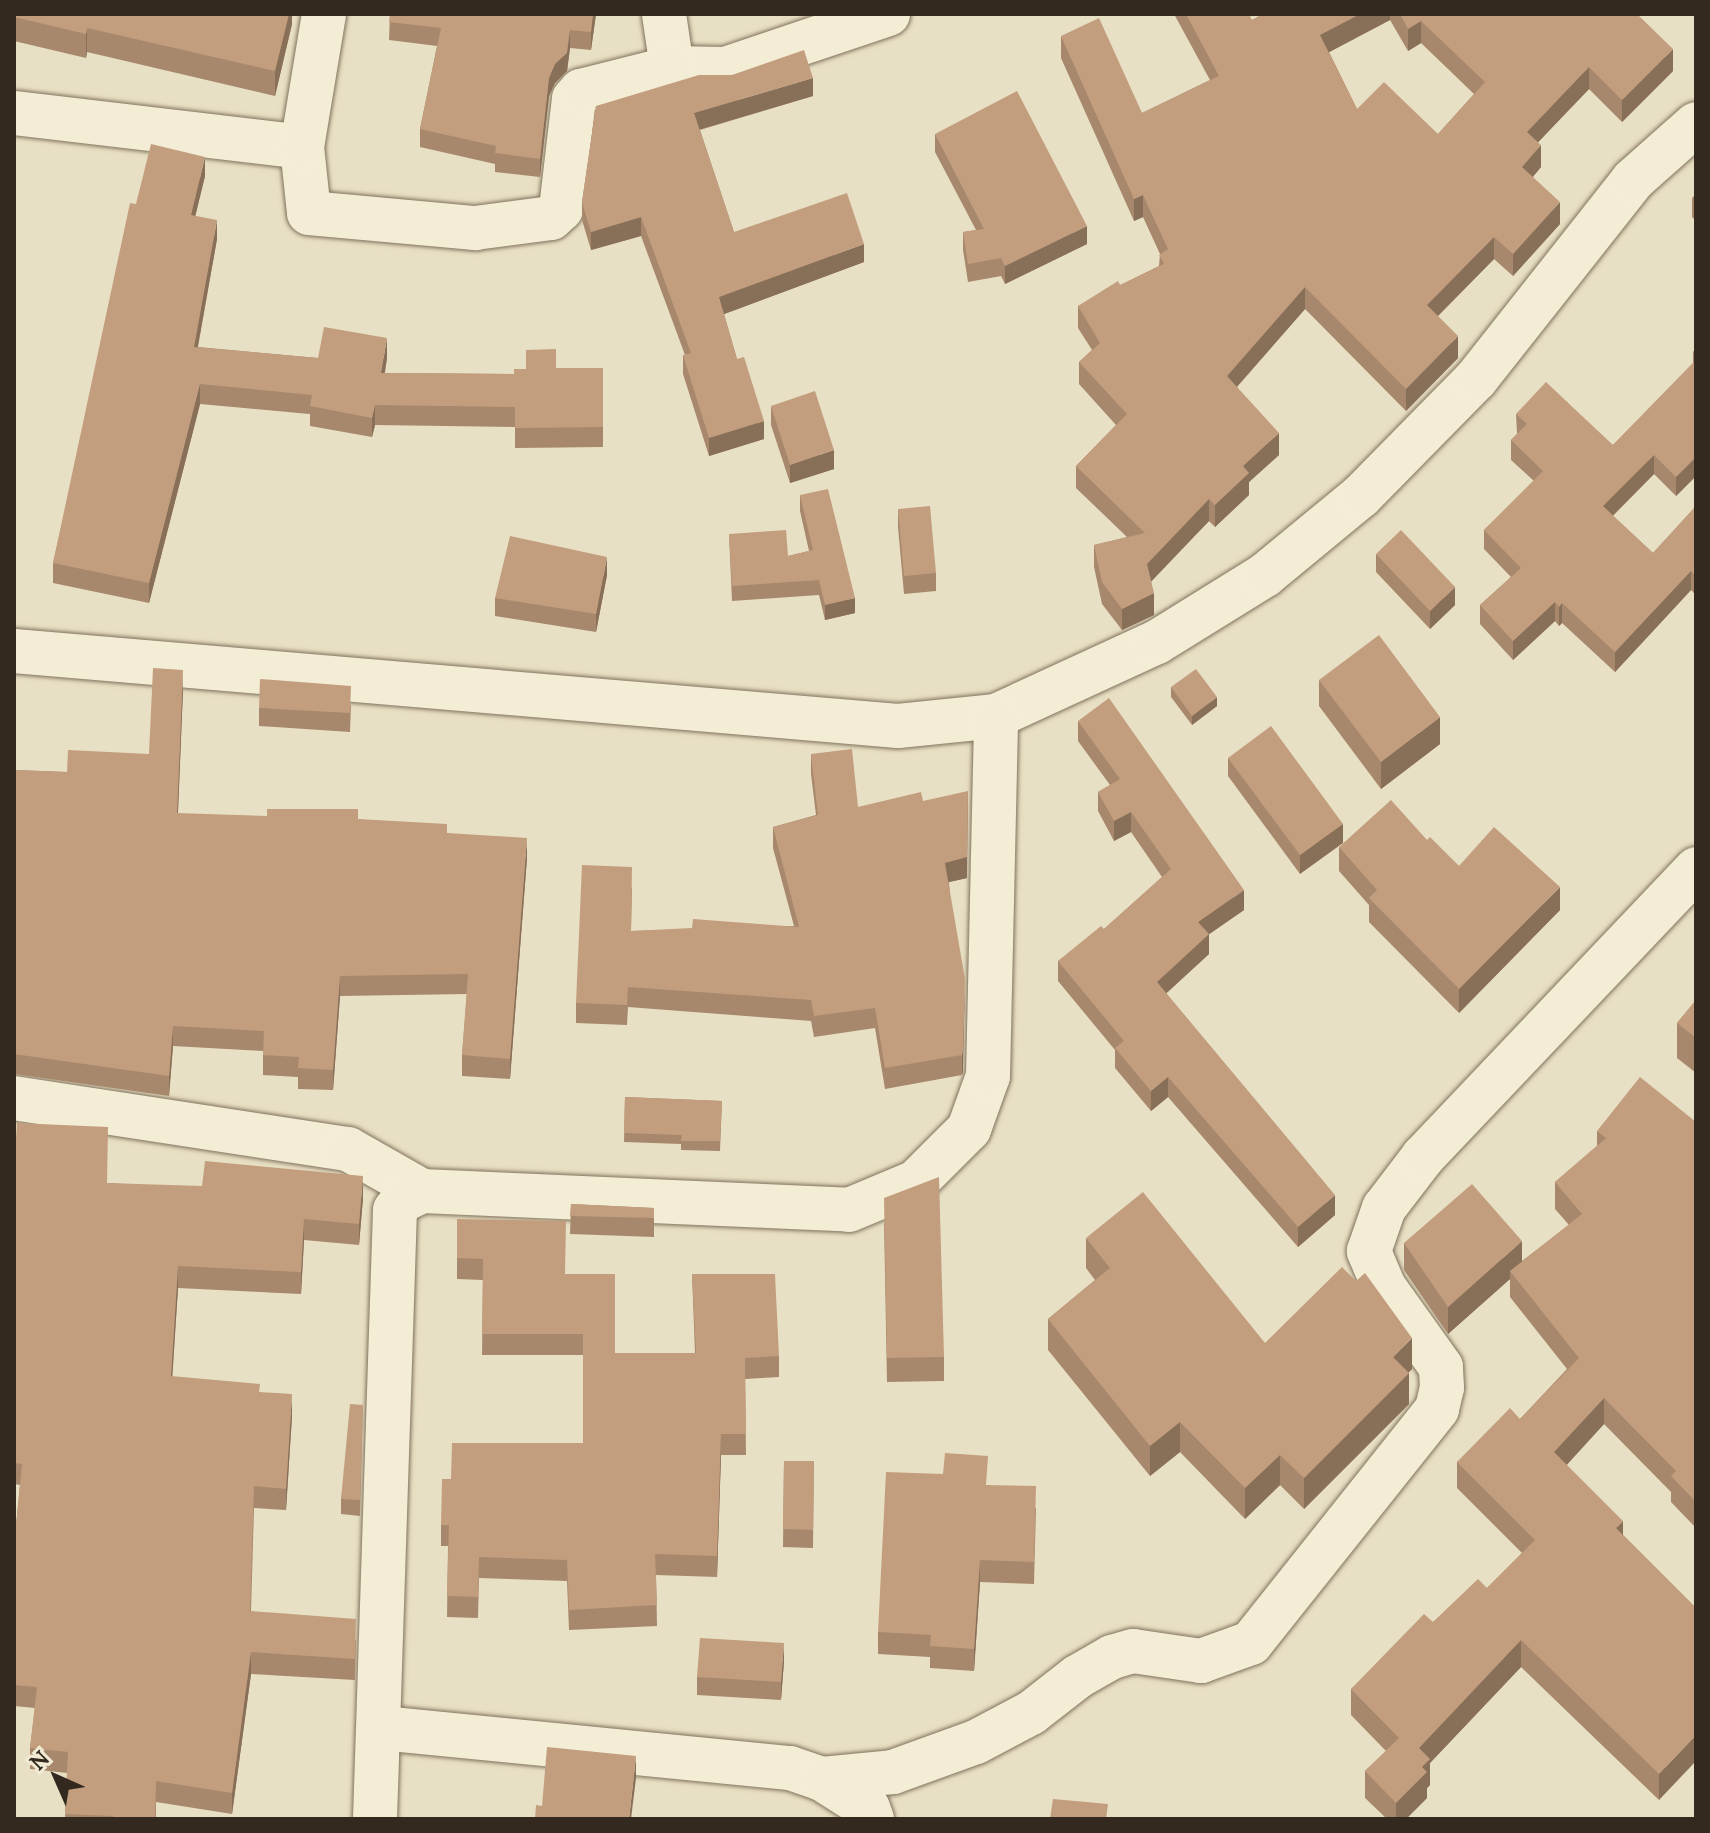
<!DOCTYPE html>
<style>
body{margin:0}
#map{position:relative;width:1710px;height:1833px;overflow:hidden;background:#e8e0c4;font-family:Lora,serif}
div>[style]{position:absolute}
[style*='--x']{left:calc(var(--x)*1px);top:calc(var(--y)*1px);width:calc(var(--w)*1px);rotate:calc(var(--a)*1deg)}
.roads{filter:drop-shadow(0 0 2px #81725d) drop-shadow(0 0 2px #81725d)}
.minor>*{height:44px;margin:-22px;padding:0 22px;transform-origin:22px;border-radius:22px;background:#f4edd6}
.wall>*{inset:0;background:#a7886c}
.shaded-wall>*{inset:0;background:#886f58}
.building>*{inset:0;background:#c29e7e}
span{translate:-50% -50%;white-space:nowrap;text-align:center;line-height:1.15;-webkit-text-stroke:6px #f1ead3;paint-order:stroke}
.frame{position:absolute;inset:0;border:16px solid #33291f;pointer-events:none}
.north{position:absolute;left:16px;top:1737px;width:80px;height:80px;-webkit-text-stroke:6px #f1ead3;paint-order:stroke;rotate:315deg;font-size:22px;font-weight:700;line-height:32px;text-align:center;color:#33291f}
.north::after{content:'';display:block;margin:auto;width:28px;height:36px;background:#33291f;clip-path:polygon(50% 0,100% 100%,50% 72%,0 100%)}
</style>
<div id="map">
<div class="roads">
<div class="minor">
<div style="--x:664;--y:14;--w:55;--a:81.6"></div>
<div style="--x:672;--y:68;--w:53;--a:1.1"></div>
<div style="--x:725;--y:69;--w:172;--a:-18.6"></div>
<div style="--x:14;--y:113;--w:290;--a:6.7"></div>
<div style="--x:302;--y:147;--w:66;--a:83.9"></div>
<div style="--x:309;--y:213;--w:167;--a:5.2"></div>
<div style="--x:475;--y:228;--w:77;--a:-7.5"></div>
<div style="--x:551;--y:218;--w:13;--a:-42"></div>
<div style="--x:561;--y:209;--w:111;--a:-83.3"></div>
<div style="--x:574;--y:99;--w:11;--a:-49"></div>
<div style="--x:581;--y:91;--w:94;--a:-14.2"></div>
<div style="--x:302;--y:147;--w:135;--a:-80.6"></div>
<div style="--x:14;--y:651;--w:887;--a:4.85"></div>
<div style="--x:898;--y:726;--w:99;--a:-5.8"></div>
<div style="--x:996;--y:716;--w:177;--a:-24.7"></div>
<div style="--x:1157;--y:642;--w:127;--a:-31.8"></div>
<div style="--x:1265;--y:575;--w:124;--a:-39.5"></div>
<div style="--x:1361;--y:496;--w:164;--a:-45.5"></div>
<div style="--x:1476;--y:379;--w:253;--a:-51.7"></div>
<div style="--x:1633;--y:180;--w:84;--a:-41.6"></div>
<div style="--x:14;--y:1098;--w:338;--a:8.7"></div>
<div style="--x:348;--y:1149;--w:85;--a:29.6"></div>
<div style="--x:381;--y:1728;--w:411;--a:5.6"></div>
<div style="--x:790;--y:1768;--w:34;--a:19"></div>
<div style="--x:822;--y:1779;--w:54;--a:32.2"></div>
<div style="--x:868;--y:1808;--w:12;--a:70"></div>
<div style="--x:822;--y:1779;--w:71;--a:-5.6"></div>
<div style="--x:893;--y:1772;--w:88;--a:-19.9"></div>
<div style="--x:976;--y:1742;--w:62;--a:-27.8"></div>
<div style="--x:1031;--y:1713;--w:58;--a:-38"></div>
<div style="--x:1077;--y:1677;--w:40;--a:-29.7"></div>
<div style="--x:1112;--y:1657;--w:22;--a:-16"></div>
<div style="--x:1133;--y:1651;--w:69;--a:8.4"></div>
<div style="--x:1201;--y:1661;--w:53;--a:-19.8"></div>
<div style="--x:1251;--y:1643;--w:299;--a:-51.5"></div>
<div style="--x:1437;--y:1409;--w:22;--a:-77"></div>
<div style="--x:1442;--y:1388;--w:21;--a:-93"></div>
<div style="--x:1441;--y:1367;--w:98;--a:-125.5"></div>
<div style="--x:1384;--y:1287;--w:39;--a:-113"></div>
<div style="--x:1369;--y:1251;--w:46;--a:-70.8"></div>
<div style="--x:1384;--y:1208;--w:64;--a:-52.6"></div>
<div style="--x:1423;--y:1157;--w:397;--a:-46.5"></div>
<div style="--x:375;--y:1819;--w:609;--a:-88.12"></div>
<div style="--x:395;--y:1210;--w:13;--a:-51"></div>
<div style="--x:403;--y:1200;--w:21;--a:-25"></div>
<div style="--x:422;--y:1191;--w:427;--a:2.5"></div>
<div style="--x:849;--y:1210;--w:73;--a:-22.7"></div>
<div style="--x:916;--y:1182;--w:75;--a:-45"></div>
<div style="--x:969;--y:1129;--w:56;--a:-70.3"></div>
<div style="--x:988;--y:1076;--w:360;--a:-88.7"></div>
</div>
</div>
<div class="wall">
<div style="clip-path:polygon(14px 14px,292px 14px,292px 24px,275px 96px,87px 52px,86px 58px,14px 41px)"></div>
<div style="clip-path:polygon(390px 14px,596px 14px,591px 50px,570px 48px,567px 71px,555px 83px,549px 96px,540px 177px,495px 172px,495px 164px,420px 147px,420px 129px,437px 46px,389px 40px)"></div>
<div style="clip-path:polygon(evenodd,1174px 14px,1248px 14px,1252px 20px,1263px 14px,1637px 14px,1673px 71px,1622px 122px,1589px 89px,1538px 142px,1541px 167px,1533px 177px,1560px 224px,1513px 276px,1494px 259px,1438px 316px,1458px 358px,1406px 411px,1305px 309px,1237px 387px,1279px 455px,1249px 482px,1249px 495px,1215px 527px,1209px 521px,1151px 581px,1154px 615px,1122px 630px,1102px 604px,1094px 567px,1094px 545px,1127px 537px,1076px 488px,1076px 466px,1116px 425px,1079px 384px,1079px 362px,1092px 350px,1078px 328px,1078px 306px,1159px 266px,1160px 254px,1143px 217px,1134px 221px,1061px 58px,1061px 36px,1142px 113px,1210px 80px,1174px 14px,1390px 20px,1408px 51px,1421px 43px,1474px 94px,1438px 134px,1357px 109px,1329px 52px,1390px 20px)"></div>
<div style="clip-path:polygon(813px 96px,700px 130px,734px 232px,864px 262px,724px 314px,737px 359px,764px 439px,709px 456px,683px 374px,683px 355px,685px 355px,641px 236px,591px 250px,582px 220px,582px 202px,596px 106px)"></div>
<div style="clip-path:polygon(935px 134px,1087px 244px,1005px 284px,1001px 276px,968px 282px,963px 250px,963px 232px,976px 230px,935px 152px)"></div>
<div style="clip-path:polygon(205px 176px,195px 216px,217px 239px,198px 347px,318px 358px,387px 358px,385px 373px,514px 374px,556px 368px,603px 368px,603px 447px,515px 448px,515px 427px,375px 425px,372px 437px,310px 426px,310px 414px,200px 404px,149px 603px,53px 583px,53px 563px,136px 204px)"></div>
<div style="clip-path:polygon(1696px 194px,1696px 221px,1692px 217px,1692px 198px)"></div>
<div style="clip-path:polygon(1696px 348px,1696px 476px,1676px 496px,1654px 474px,1613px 516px,1653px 553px,1696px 506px,1696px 595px,1691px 590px,1615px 672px,1562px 623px,1559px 626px,1555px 621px,1513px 660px,1480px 624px,1480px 605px,1511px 577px,1484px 549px,1484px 530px,1534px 481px,1511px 460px,1511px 440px,1517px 434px,1516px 414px,1613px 445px,1693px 363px,1693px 352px)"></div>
<div style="clip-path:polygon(771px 406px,834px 469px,790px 483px,771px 425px)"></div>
<div style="clip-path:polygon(800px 495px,855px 613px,825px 620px,819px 595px,732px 601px,729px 534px,788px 556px,809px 551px,800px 511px)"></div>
<div style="clip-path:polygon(898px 509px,936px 573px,936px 591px,904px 594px,898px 527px)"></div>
<div style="clip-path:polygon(1376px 554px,1455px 605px,1430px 629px,1376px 572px)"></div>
<div style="clip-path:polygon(607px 575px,596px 632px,495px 616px,495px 598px)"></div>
<div style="clip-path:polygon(1319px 680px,1440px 744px,1381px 789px,1319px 706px)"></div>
<div style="clip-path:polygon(1171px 687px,1217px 706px,1192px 725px,1171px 697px)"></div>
<div style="clip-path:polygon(183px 690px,178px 814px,358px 819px,447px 833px,527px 858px,510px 1079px,462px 1076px,462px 1055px,467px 994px,340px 996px,333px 1090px,298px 1089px,298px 1077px,263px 1075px,263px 1051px,173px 1046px,169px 1096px,14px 1074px,14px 770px,67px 772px,149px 754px)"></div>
<div style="clip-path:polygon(351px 705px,350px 732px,259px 726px,259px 708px)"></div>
<div style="clip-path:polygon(1078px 721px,1244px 910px,1209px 934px,1209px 954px,1166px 993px,1335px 1215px,1298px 1247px,1168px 1097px,1151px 1111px,1115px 1068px,1115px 1050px,1058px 981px,1058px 961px,1104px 929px,1162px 877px,1131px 832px,1114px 841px,1098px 811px,1098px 792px,1110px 785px,1078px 741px)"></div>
<div style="clip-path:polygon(811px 754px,858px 807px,923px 801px,967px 878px,949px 882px,963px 1071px,962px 1075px,885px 1089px,875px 1028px,814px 1037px,811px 1021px,628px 1007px,627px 1025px,576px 1023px,576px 1003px,632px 887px,631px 931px,794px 926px,773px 848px,773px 827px,816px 815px,811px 774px)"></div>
<div style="clip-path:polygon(1228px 758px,1343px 824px,1300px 874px,1228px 776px)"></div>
<div style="clip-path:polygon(1427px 840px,1459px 866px,1560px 910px,1459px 1013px,1369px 922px,1369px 905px,1339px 871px,1339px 847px)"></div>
<div style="clip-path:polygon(1696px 1000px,1696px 1073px,1677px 1058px,1677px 1023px)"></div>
<div style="clip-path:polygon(625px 1097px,722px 1101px,720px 1151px,681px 1150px,681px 1144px,624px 1142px)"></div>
<div style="clip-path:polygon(1696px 1122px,1696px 1528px,1671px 1502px,1671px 1492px,1604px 1424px,1566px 1465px,1623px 1535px,1696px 1608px,1659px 1800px,1521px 1667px,1430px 1763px,1430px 1785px,1427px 1788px,1427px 1798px,1406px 1819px,1387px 1819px,1365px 1798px,1365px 1771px,1386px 1751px,1351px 1715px,1351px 1689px,1433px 1622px,1487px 1588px,1522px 1553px,1457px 1488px,1457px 1462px,1520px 1419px,1567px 1369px,1510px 1297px,1510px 1279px,1448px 1334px,1404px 1270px,1404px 1243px,1522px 1261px,1569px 1225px,1555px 1209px,1555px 1182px,1597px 1146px,1597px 1131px)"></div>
<div style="clip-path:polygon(14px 1167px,107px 1183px,363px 1198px,359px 1245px,304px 1240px,301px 1294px,178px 1288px,172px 1377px,260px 1392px,292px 1416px,286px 1510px,254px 1508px,251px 1611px,356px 1640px,355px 1680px,251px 1674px,232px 1814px,156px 1802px,156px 1819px,65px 1819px,67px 1773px,30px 1769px,30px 1748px,35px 1708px,14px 1706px,14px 1546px,20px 1485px,14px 1484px)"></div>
<div style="clip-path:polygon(571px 1204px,654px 1208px,654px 1237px,570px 1234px)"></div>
<div style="clip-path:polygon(457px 1219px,565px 1274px,615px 1353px,695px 1353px,692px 1274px,779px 1356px,779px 1377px,745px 1379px,746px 1455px,721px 1455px,717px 1577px,656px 1575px,657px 1626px,569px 1630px,567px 1581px,479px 1578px,478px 1618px,447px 1617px,448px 1546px,441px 1546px,441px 1525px,451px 1479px,583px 1443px,583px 1355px,482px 1355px,483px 1280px,457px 1279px)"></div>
<div style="clip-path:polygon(884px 1222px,944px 1357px,944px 1381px,887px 1382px)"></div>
<div style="clip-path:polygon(1086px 1238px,1265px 1343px,1412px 1369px,1409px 1372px,1409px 1404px,1304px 1509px,1280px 1485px,1245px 1519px,1180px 1452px,1150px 1476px,1048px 1350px,1048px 1319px,1095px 1280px,1086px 1268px)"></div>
<div style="clip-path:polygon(363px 1405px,360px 1516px,341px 1514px,341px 1499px)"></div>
<div style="clip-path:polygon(784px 1461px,814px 1461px,813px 1548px,783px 1547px)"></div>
<div style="clip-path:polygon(988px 1485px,1036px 1508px,1034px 1584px,980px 1582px,974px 1671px,930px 1668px,930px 1657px,878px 1654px,878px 1632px)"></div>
<div style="clip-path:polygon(784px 1661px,781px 1700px,697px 1695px,697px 1677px)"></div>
</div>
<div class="shaded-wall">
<div style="clip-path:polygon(289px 14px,292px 14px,292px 24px,275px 96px,275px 71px)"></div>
<div style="clip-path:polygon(593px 14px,596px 14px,591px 50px,591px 32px)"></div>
<div style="clip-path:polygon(1360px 14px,1390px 14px,1390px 20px,1320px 57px,1320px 35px)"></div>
<div style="clip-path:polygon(1421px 21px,1421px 43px,1408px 51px,1408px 29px)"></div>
<div style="clip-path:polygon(87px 28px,87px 52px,86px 58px,86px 34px)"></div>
<div style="clip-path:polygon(570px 30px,570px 48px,567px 71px,555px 83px,549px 96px,540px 177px,540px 159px,549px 78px)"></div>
<div style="clip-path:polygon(1673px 49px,1673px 71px,1622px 122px,1622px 100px)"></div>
<div style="clip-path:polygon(1589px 67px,1589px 89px,1527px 154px,1527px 132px)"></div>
<div style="clip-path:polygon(813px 78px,813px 96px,694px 131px,694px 113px)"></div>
<div style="clip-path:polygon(1541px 145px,1541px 167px,1522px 189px,1522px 167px)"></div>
<div style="clip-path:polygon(205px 157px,205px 176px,191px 234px,191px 215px)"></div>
<div style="clip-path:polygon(1143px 195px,1143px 217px,1134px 221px,1134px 199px)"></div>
<div style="clip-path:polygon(1560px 202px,1560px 224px,1513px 276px,1513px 254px)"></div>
<div style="clip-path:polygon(641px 217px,641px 236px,591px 250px,591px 232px)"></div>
<div style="clip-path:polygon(217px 220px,217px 239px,194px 367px,194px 347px)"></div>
<div style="clip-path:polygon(1087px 226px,1087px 244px,1005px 284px,1005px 266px)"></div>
<div style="clip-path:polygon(1494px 237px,1494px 259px,1427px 327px,1427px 305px)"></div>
<div style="clip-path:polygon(864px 244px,864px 262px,719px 316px,719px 297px)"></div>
<div style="clip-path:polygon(1305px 287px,1305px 309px,1227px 398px,1227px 376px)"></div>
<div style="clip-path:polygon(1458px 336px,1458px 358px,1406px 411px,1406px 389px)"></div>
<div style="clip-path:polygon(387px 338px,387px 358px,381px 392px,381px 373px)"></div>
<div style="clip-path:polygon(200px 384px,200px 404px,149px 603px,149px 583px)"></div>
<div style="clip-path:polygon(375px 405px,375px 425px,372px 437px,372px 418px)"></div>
<div style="clip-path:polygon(764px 421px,764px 439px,709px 456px,709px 438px)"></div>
<div style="clip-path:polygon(1279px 433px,1279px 455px,1249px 482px,1249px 495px,1215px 527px,1215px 505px,1243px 466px)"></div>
<div style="clip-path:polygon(834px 450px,834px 469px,790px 483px,790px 465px)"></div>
<div style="clip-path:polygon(1654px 455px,1654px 474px,1603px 525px,1603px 506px)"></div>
<div style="clip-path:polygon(1696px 457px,1696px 476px,1676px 496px,1676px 477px)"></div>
<div style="clip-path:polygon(1209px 499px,1209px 521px,1147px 586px,1147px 564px)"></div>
<div style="clip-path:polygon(607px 557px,607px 575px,596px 632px,596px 614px)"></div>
<div style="clip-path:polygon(1691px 571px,1691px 590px,1615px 672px,1615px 652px)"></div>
<div style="clip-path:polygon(1455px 587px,1455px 605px,1430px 629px,1430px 611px)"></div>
<div style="clip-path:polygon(1154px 593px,1154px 615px,1122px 630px,1122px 609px)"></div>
<div style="clip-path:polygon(855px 598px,855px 613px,825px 620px,825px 605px)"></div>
<div style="clip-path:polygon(1555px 602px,1555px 621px,1513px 660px,1513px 641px)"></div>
<div style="clip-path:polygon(1562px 603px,1562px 623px,1559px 626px,1559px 607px)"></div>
<div style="clip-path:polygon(183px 670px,183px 690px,177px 834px,177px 813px)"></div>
<div style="clip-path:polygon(1217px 697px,1217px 706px,1192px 725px,1192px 716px)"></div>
<div style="clip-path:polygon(1440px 717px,1440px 744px,1381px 789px,1381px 762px)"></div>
<div style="clip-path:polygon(968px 791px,967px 878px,945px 883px,945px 863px)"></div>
<div style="clip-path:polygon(1131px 812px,1131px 832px,1114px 841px,1114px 821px)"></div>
<div style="clip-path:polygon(1343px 824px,1343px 843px,1300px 874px,1300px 855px)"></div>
<div style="clip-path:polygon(527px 838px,527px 858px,510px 1079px,510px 1059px)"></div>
<div style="clip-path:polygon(1560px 887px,1560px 910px,1459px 1013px,1459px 989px)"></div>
<div style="clip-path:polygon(1244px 890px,1244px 910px,1198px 942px,1198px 922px)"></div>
<div style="clip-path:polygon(1209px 934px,1209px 954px,1157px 1002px,1157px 982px)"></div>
<div style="clip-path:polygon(340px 976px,340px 996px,333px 1090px,333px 1070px)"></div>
<div style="clip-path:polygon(965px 979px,963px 1071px,962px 1075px,962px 1055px)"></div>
<div style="clip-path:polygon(173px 1026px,173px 1046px,169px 1096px,169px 1076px)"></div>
<div style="clip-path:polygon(1168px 1077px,1168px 1097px,1151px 1111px,1151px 1091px)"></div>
<div style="clip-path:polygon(363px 1176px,363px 1198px,359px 1245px,359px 1224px)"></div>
<div style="clip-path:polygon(1335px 1195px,1335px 1215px,1298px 1247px,1298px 1227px)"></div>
<div style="clip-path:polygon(304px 1219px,304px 1240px,301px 1294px,301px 1272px)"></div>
<div style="clip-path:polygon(1522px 1241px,1522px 1268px,1510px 1271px,1510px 1279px,1448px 1334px,1448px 1307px)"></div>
<div style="clip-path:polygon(178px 1266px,178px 1288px,171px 1398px,171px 1376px)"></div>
<div style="clip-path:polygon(1412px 1338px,1412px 1369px,1393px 1388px,1393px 1357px)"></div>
<div style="clip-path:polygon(1409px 1373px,1409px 1404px,1304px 1509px,1304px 1478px)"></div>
<div style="clip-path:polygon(292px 1394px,292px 1416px,286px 1510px,286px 1489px)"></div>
<div style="clip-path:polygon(1604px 1398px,1604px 1424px,1554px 1479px,1554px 1452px)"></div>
<div style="clip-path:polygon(1180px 1422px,1180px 1452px,1150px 1476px,1150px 1446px)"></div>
<div style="clip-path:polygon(721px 1434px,721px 1455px,717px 1577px,717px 1556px)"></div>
<div style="clip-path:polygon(1280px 1455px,1280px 1485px,1245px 1519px,1245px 1488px)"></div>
<div style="clip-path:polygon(1623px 1521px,1623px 1547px,1616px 1528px)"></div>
<div style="clip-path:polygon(980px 1560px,980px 1582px,974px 1671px,974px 1649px)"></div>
<div style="clip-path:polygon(1521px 1640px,1521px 1667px,1430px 1763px,1430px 1785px,1427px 1788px,1427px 1798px,1406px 1819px,1396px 1819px,1396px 1803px,1419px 1748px)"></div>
<div style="clip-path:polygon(784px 1643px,784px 1661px,781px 1700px,781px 1682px)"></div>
<div style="clip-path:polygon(251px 1652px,251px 1674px,232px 1814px,232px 1793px)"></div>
<div style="clip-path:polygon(1696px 1735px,1696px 1761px,1659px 1800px,1659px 1774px)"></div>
<div style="clip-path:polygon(636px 1756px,636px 1778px,631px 1819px,629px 1819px)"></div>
</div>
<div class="building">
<div style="clip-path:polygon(14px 14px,289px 14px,275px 71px,87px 28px,86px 34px,14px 17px)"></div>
<div style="clip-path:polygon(390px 14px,593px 14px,591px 32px,570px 30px,567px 53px,555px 64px,549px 78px,540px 159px,495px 153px,496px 146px,420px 129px,441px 28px,389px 22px)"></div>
<div style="clip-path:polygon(1186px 14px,1248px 14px,1252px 20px,1263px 14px,1360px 14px,1320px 35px,1357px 109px,1384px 82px,1438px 134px,1485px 82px,1421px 21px,1408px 29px,1400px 14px,1637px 14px,1673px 49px,1622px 100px,1589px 67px,1527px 132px,1541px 145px,1522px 167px,1560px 202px,1513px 254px,1494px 237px,1427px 305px,1458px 336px,1406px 389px,1305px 287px,1227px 376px,1279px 433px,1243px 466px,1249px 473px,1215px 505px,1209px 499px,1147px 564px,1154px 593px,1122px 609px,1102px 582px,1094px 545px,1145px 533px,1076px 466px,1127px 414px,1079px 362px,1100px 343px,1078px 306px,1118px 281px,1120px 285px,1164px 264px,1159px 255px,1168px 249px,1143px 195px,1134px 199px,1061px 36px,1099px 18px,1142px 113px,1219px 76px)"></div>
<div style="clip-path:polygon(804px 50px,813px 78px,694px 113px,734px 232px,847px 193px,864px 244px,719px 297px,737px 359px,744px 357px,764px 421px,709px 438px,683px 355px,691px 353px,641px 217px,591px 232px,582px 202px,596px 106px,699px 75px,732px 75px)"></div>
<div style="clip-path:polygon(1017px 91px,1087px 226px,1005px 266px,1001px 258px,968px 264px,963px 232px,984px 229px,935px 134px)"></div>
<div style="clip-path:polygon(151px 144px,205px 157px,191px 215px,217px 220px,194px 347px,318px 358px,324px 327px,387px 338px,381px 373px,514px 374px,514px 369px,526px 369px,526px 350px,556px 349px,556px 368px,603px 368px,603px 427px,515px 428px,515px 407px,375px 405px,372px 418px,310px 406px,312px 395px,200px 384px,149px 583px,53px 563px,130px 203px,136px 204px)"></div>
<div style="clip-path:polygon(1696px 360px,1696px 457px,1676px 477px,1654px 455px,1603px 506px,1653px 553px,1696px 506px,1696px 576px,1691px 571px,1615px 652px,1562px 603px,1559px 607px,1555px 602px,1513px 641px,1480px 605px,1521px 568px,1484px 530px,1543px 471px,1511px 440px,1527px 424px,1516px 414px,1546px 382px,1613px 445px)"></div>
<div style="clip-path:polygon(815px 391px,834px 450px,790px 465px,771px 406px)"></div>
<div style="clip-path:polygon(828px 489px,855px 598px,825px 605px,819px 580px,732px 586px,729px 534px,786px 530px,788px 556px,813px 550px,800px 495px)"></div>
<div style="clip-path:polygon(930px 506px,936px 573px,904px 576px,898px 509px)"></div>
<div style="clip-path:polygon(1401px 530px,1455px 587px,1430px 611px,1376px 554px)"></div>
<div style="clip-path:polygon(510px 536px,607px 557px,596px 614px,495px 598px)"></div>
<div style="clip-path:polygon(1379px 635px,1440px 717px,1381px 762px,1319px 680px)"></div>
<div style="clip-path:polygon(153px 668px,183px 670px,177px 813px,267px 816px,267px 809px,358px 809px,358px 819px,447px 824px,447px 833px,527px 838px,510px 1059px,462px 1055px,468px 974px,340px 976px,333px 1070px,298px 1068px,299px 1057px,263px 1055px,264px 1031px,173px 1026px,169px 1076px,14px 1054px,14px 770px,67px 772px,68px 750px,149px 754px)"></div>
<div style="clip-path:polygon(1196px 669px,1217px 697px,1192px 716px,1171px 687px)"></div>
<div style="clip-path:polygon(260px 679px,351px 686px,350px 713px,259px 708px)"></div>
<div style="clip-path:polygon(1109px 698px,1244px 890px,1198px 922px,1209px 934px,1157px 982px,1335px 1195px,1298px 1227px,1168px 1077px,1151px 1091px,1115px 1048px,1124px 1041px,1058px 961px,1101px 926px,1104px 929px,1171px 869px,1131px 812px,1114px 821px,1098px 792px,1120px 779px,1078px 721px)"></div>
<div style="clip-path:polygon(1271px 726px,1343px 824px,1300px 855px,1228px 758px)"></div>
<div style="clip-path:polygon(852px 749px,858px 807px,921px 792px,923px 801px,968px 791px,967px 857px,945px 863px,965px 979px,963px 1051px,962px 1055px,885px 1068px,875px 1008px,814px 1016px,811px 1000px,628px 987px,627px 1005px,576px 1003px,582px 865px,632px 867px,631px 931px,692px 928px,693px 919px,799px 927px,773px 827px,818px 815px,811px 754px)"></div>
<div style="clip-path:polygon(1391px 800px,1427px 840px,1430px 837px,1459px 866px,1494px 827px,1560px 887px,1459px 989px,1369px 898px,1377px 890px,1339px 847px)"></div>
<div style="clip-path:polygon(1696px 1000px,1696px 1038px,1677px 1023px)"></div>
<div style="clip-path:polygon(1640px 1077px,1696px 1122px,1696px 1502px,1671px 1476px,1676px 1471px,1604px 1398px,1554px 1452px,1623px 1521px,1616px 1528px,1696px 1608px,1696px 1735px,1659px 1774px,1521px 1640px,1419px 1748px,1430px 1759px,1422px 1767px,1427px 1772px,1396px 1803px,1365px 1771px,1399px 1738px,1351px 1689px,1424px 1614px,1433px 1622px,1478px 1579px,1487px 1588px,1535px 1540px,1457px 1462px,1510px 1408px,1520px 1419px,1579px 1358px,1510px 1271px,1582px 1214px,1555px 1182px,1606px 1138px,1597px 1131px)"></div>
<div style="clip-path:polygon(625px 1097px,722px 1101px,720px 1141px,681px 1141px,682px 1135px,624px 1133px)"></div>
<div style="clip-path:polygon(17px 1123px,108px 1127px,107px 1183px,202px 1186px,205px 1161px,363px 1176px,359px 1224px,304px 1219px,301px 1272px,178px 1266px,171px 1376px,260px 1384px,259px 1392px,292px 1394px,286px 1489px,254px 1486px,250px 1611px,356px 1619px,355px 1659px,251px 1652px,232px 1793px,156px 1781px,155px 1819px,113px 1819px,113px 1816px,65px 1814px,68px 1752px,30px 1748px,37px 1687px,14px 1685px,14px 1546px,22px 1464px,14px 1463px,14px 1167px)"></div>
<div style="clip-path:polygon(939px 1177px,944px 1357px,887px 1358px,884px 1198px)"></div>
<div style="clip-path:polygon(1472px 1184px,1522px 1241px,1448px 1307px,1404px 1243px)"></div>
<div style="clip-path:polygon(1143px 1192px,1265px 1343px,1342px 1267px,1356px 1281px,1365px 1273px,1412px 1338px,1393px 1357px,1409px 1373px,1304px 1478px,1280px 1455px,1245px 1488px,1180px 1422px,1150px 1446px,1048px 1319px,1110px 1268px,1086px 1238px)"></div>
<div style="clip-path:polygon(571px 1204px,654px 1208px,654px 1218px,570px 1216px)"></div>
<div style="clip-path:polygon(457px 1219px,566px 1221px,565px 1274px,615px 1274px,615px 1353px,696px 1353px,692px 1274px,775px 1274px,779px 1356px,745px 1358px,746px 1434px,721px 1434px,717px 1556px,655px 1554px,657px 1605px,569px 1610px,567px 1560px,479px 1557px,478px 1597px,447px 1596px,449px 1525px,441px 1525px,442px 1479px,451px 1479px,452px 1443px,583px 1443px,583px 1334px,482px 1334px,483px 1259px,457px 1258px)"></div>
<div style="clip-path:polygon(350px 1404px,363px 1405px,360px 1500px,341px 1499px)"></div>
<div style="clip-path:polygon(945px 1453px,988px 1456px,986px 1485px,1036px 1486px,1034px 1562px,980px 1560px,974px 1649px,930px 1646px,931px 1635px,878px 1632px,886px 1472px,943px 1474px)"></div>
<div style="clip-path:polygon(784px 1461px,814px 1461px,813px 1530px,783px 1529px)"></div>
<div style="clip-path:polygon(700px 1638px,784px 1643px,781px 1682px,697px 1677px)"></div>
<div style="clip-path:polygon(547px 1747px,636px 1756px,629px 1819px,535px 1819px,536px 1805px,542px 1806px)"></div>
<div style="clip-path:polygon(1053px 1799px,1108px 1804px,1106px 1819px,1050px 1819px)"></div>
</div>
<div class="frame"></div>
<div class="north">N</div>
</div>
